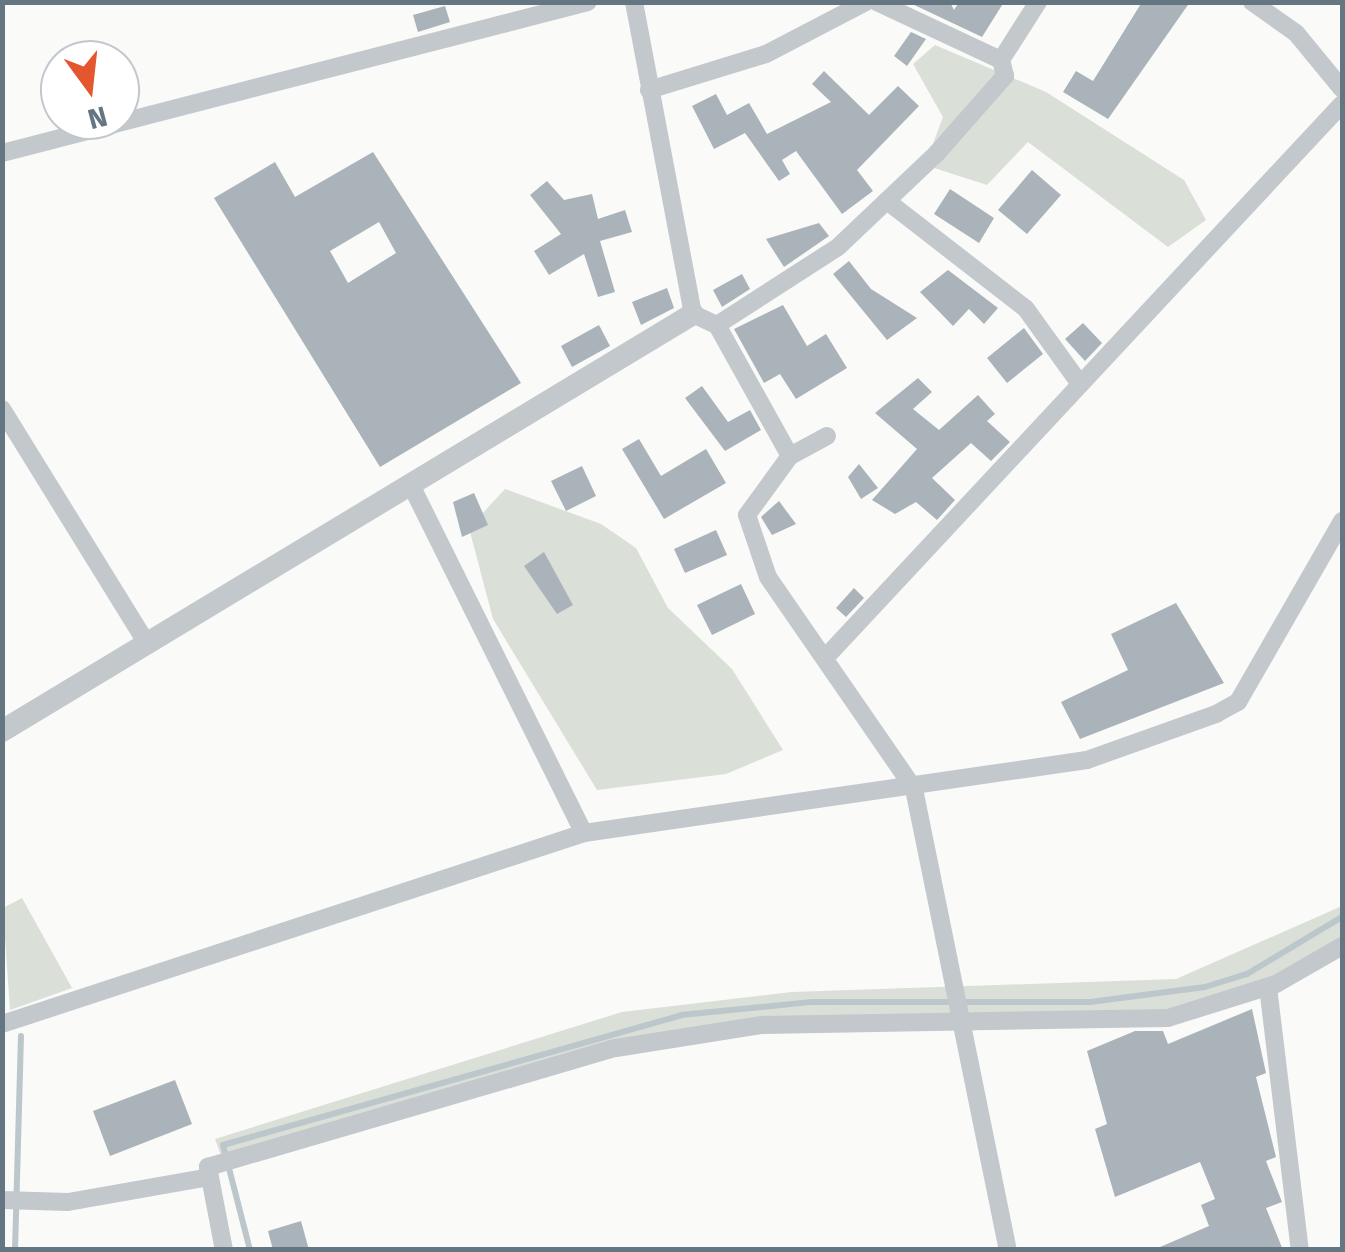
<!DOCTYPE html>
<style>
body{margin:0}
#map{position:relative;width:1345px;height:1252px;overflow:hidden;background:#fafaf8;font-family:"Fira Sans",sans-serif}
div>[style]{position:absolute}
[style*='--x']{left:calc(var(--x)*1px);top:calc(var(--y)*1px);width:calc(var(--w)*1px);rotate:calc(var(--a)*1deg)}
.green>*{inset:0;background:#dadfd7}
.stream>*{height:6px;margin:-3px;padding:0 3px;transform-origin:3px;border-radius:3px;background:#bbc7cb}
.building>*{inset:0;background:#aab3b9}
.minor>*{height:18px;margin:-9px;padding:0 9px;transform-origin:9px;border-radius:9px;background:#c3c8cc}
.tertiary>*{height:22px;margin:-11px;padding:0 11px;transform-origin:11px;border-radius:11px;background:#c3c8cc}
span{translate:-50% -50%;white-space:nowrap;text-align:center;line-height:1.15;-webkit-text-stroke:10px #fff;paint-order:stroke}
.frame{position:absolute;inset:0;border:5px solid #657683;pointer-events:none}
.north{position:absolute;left:40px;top:40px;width:100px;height:100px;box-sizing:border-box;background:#fff;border:2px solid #c1c8cd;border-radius:50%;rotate:165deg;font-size:28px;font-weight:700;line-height:40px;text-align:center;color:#657683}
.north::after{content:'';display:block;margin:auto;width:35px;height:45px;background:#e4572e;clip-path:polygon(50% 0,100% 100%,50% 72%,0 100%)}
</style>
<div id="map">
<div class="green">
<div style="clip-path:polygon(935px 45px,1046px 92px,1184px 180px,1206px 220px,1168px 247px,1028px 142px,987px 185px,925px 165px,943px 117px,913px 64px)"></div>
<div style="clip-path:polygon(505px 489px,601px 524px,636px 548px,668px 608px,732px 669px,783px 750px,726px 774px,597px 790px,493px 619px,469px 528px)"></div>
<div style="clip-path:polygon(22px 898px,72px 988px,10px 1010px,3px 908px)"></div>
<div style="clip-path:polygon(1342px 906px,1342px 944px,1216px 1008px,679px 1035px,224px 1163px,215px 1139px,622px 1012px,792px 992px,1176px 979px)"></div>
</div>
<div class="stream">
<div style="--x:15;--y:1250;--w:214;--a:-88.4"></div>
<div style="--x:250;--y:1250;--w:108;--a:-104.4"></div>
<div style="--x:223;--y:1145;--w:476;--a:-15.8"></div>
<div style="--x:681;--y:1015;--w:132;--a:-5.7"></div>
<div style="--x:812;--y:1002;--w:278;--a:0"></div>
<div style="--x:1090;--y:1002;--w:116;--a:-7.4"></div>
<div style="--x:1205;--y:987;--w:44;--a:-17.2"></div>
<div style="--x:1247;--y:974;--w:111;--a:-31"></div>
</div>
<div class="building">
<div style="clip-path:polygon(908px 2px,950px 2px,954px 10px,959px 2px,1004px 2px,982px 37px)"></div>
<div style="clip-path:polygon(1142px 2px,1190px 2px,1108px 119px,1063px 92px,1076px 71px,1093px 81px)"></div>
<div style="clip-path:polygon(445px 6px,450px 22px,418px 32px,413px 15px)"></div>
<div style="clip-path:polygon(911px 32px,926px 39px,907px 66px,894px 56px)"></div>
<div style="clip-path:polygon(824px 71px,869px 115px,898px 86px,919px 106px,857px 170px,873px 191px,842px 214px,796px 151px,782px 160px,790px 174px,779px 181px,745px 133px,714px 149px,692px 106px,716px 94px,727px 115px,749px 103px,767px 134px,831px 102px,812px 84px)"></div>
<div style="clip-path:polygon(evenodd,373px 152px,521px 383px,380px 467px,214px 198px,275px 162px,295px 197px,373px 152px,379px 222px,396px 253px,348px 283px,330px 251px,379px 222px)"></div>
<div style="clip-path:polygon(1032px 170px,1061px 195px,1027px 234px,998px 210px)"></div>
<div style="clip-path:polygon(547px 181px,564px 200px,592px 194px,598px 219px,625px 210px,632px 232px,600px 241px,615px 292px,598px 297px,584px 254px,549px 275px,534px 251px,561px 234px,530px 195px)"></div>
<div style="clip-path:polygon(950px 189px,994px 218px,979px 243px,934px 214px)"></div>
<div style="clip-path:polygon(819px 223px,829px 236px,784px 267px,766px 239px)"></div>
<div style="clip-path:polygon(849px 261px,871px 289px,917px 318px,887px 340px,833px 274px)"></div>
<div style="clip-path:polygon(948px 270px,998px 308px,984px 324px,969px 309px,953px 326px,920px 292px)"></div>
<div style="clip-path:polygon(742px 274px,750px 289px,722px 307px,713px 290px)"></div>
<div style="clip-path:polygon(667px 288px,674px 308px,641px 325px,632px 302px)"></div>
<div style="clip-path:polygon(783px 305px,807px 346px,826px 334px,847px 368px,796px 399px,780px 374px,764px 383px,734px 329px)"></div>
<div style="clip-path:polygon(1083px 323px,1102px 343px,1085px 361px,1065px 339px)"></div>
<div style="clip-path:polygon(599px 325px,610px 346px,572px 367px,561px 346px)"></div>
<div style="clip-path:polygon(1024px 328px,1043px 354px,1007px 383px,987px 358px)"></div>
<div style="clip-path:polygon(918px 378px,932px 392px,913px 409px,939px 430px,978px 395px,995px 414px,987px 421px,1010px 442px,991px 461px,971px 443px,932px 478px,955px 500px,937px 520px,916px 502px,895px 514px,872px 500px,917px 449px,875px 413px)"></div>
<div style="clip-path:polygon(702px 386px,728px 422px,750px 410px,761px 430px,725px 451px,685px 398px)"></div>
<div style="clip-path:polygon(639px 439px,661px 476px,706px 449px,726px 483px,664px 519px,622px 449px)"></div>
<div style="clip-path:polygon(859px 464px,878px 488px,861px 499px,848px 477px)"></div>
<div style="clip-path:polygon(582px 466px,596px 496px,566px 511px,551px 481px)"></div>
<div style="clip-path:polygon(474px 493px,488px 525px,462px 537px,453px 502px)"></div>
<div style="clip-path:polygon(779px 501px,796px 524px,772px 535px,761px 517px)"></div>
<div style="clip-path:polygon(716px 530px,727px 555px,685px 573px,674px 549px)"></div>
<div style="clip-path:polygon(544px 552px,573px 605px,557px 614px,524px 566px)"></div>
<div style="clip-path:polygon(741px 584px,755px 614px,712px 635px,697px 605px)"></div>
<div style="clip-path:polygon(854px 588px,864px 598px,846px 617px,836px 608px)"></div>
<div style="clip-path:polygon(1176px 603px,1224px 683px,1080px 739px,1061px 702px,1128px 670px,1111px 634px)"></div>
<div style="clip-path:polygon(1252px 1009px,1266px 1073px,1256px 1077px,1276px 1157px,1266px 1161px,1282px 1202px,1266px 1208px,1283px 1250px,1153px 1250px,1209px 1226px,1201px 1205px,1215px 1199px,1200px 1162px,1115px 1197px,1095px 1129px,1107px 1124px,1087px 1051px,1135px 1031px,1163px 1031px,1168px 1044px)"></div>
<div style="clip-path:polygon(175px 1080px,192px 1124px,110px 1156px,93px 1111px)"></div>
<div style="clip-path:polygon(301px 1221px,309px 1250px,273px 1250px,268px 1231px)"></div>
</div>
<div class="minor">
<div style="--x:634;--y:2;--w:318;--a:79.3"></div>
<div style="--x:693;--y:314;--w:26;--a:25"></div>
<div style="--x:717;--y:325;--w:144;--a:-32.8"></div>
<div style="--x:838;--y:247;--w:137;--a:-43.5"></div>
<div style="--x:937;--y:153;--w:103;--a:-48.6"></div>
<div style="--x:1005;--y:76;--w:16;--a:-104"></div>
<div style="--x:1001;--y:60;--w:69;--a:-57.5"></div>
<div style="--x:877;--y:2;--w:137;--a:25.1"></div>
<div style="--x:1252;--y:2;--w:54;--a:35.2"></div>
<div style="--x:1296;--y:33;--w:72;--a:50.6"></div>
<div style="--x:649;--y:90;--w:122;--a:-17.1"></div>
<div style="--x:766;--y:54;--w:113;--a:-27.5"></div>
<div style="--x:2;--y:153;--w:605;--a:-14.45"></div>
<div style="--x:887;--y:201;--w:176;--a:37.8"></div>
<div style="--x:1026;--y:309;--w:92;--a:54.2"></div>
<div style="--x:717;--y:325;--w:150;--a:60.9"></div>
<div style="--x:2;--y:409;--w:276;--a:58.3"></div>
<div style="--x:827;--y:436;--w:42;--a:151.6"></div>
<div style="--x:790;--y:456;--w:73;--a:126.1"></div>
<div style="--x:747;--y:515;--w:65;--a:71.3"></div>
<div style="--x:768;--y:577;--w:257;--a:55.4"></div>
<div style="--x:914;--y:789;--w:470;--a:78.5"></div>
<div style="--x:410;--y:483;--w:391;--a:63.6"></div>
<div style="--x:825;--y:658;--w:758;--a:-46.98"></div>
<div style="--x:1268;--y:987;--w:265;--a:83.1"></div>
<div style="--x:2;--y:1024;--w:613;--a:-18.17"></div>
<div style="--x:584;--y:833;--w:508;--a:-8.26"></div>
<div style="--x:1087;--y:760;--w:137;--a:-19.6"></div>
<div style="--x:1216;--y:714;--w:25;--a:-29"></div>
<div style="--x:1238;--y:702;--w:209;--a:-60.1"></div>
<div style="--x:2;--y:1200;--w:66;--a:1.7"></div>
<div style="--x:68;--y:1202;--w:144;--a:-10"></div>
<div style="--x:224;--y:1250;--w:85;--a:-100.9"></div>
<div style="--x:208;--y:1167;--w:425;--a:-16.3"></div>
<div style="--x:616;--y:1048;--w:148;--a:-9"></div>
<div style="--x:762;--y:1025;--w:406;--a:-1"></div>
<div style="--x:1168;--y:1018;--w:113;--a:-17.5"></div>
<div style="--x:1276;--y:984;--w:76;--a:-29.9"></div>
</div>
<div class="tertiary">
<div style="--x:2;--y:731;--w:807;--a:-31.11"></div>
</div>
<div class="frame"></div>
<div class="north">N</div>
</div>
